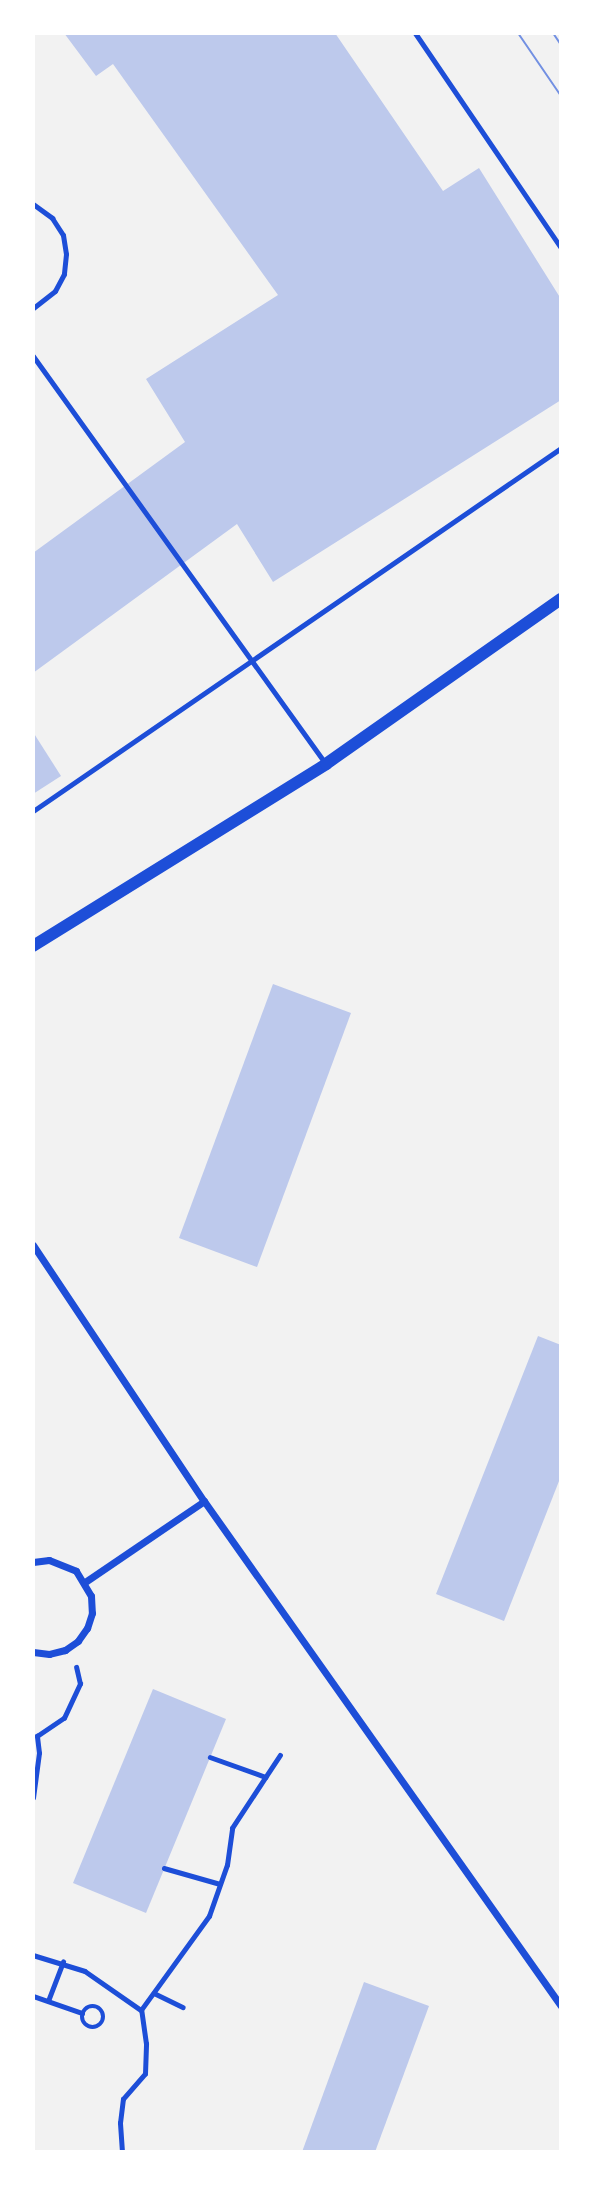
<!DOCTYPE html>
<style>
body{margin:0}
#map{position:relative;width:594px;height:2185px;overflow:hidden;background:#f2f2f2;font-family:"Exo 2",sans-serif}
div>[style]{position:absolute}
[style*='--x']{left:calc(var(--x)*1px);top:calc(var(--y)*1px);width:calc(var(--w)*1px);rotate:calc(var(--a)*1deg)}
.building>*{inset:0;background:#bdc9ec}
.path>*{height:4.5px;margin:-2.25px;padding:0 2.25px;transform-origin:2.25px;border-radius:2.25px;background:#1d4ed8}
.path>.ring{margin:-2.25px;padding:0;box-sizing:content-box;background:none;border:4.5px solid #1d4ed8;border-radius:50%}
.service>*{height:5px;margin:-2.5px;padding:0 2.5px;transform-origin:2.5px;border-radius:2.5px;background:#1d4ed8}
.minor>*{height:7px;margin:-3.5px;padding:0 3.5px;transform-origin:3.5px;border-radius:3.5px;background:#1d4ed8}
.tertiary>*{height:12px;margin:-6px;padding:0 6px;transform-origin:6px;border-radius:6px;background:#1d4ed8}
.tram>*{height:2px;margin:-1px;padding:0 1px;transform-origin:1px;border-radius:1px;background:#7290e2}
span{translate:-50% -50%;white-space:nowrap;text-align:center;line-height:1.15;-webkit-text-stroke:5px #fff;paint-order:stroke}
.frame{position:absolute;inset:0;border:35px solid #fff;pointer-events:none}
</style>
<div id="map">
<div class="building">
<div style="clip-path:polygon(64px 33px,335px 33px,443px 191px,479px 168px,561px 299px,561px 400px,273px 582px,237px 524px,33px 673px,33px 553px,185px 442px,146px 379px,278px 295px,113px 64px,96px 76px)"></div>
<div style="clip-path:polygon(33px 732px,61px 776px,33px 794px)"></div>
<div style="clip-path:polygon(273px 984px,351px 1013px,257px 1267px,179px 1238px)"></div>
<div style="clip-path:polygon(538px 1336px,561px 1345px,561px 1476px,504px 1621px,436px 1594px)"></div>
<div style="clip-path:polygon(153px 1689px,226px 1719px,146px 1913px,73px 1883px)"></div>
<div style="clip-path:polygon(364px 1982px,429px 2006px,375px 2152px,302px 2152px)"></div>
</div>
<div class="path">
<div style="--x:210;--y:1757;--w:59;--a:19.7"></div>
<div style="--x:33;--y:1798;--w:45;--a:-82.4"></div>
<div style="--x:39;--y:1753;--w:17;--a:-97"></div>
<div style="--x:37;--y:1736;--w:32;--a:-34"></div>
<div style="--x:64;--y:1718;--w:38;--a:-65"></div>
<div style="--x:80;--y:1684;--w:17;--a:-103"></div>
<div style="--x:164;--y:1868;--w:58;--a:15.9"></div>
<div style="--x:33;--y:1955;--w:54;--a:17.1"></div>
<div style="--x:85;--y:1971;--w:68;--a:34.9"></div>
<div style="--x:154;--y:1993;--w:32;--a:26"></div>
<div style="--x:33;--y:1996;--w:52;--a:19.1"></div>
<div style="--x:48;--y:2001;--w:42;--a:-69"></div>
<div class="ring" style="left:82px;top:2006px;width:17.5px;height:17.5px"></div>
<div style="--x:122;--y:2152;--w:29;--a:-94"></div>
<div style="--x:120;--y:2123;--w:24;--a:-83"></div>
<div style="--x:123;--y:2099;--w:33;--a:-49"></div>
<div style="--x:145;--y:2074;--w:30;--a:-88"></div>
<div style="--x:146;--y:2044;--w:34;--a:-98"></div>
<div style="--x:141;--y:2010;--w:116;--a:-54.1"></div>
<div style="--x:209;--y:1916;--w:54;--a:-70.6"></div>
<div style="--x:227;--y:1865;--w:37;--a:-82"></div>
<div style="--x:232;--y:1828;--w:87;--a:-56.7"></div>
</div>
<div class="service">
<div style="--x:415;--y:33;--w:260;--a:55.8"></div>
<div style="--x:33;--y:204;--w:24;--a:36"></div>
<div style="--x:52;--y:218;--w:20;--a:57"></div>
<div style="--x:63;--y:235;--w:19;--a:81"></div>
<div style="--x:66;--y:254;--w:20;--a:96"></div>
<div style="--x:64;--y:274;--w:19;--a:118"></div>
<div style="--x:55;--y:291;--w:28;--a:142"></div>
<div style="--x:33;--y:356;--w:501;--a:54.34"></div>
<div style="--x:33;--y:811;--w:641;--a:-34.51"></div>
</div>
<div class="minor">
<div style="--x:33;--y:1245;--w:308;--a:56.3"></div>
<div style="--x:204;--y:1501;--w:618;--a:54.74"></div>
<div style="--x:33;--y:1562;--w:16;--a:-7"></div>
<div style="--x:49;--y:1560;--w:29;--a:22"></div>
<div style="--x:76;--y:1571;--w:29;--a:59"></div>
<div style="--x:91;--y:1596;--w:17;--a:87"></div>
<div style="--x:92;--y:1613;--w:16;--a:108"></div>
<div style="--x:87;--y:1628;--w:16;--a:125"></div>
<div style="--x:78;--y:1641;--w:16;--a:145"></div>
<div style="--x:65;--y:1650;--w:16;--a:166"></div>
<div style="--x:49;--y:1654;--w:16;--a:-173"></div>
<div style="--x:85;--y:1582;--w:144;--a:-34.2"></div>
</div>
<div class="tertiary">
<div style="--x:33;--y:946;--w:345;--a:-31.8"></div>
<div style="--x:326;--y:764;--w:287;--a:-35.1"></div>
</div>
<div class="tram">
<div style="--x:518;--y:33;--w:76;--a:55.7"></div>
<div style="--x:553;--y:33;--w:14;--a:56"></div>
</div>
<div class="frame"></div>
</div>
